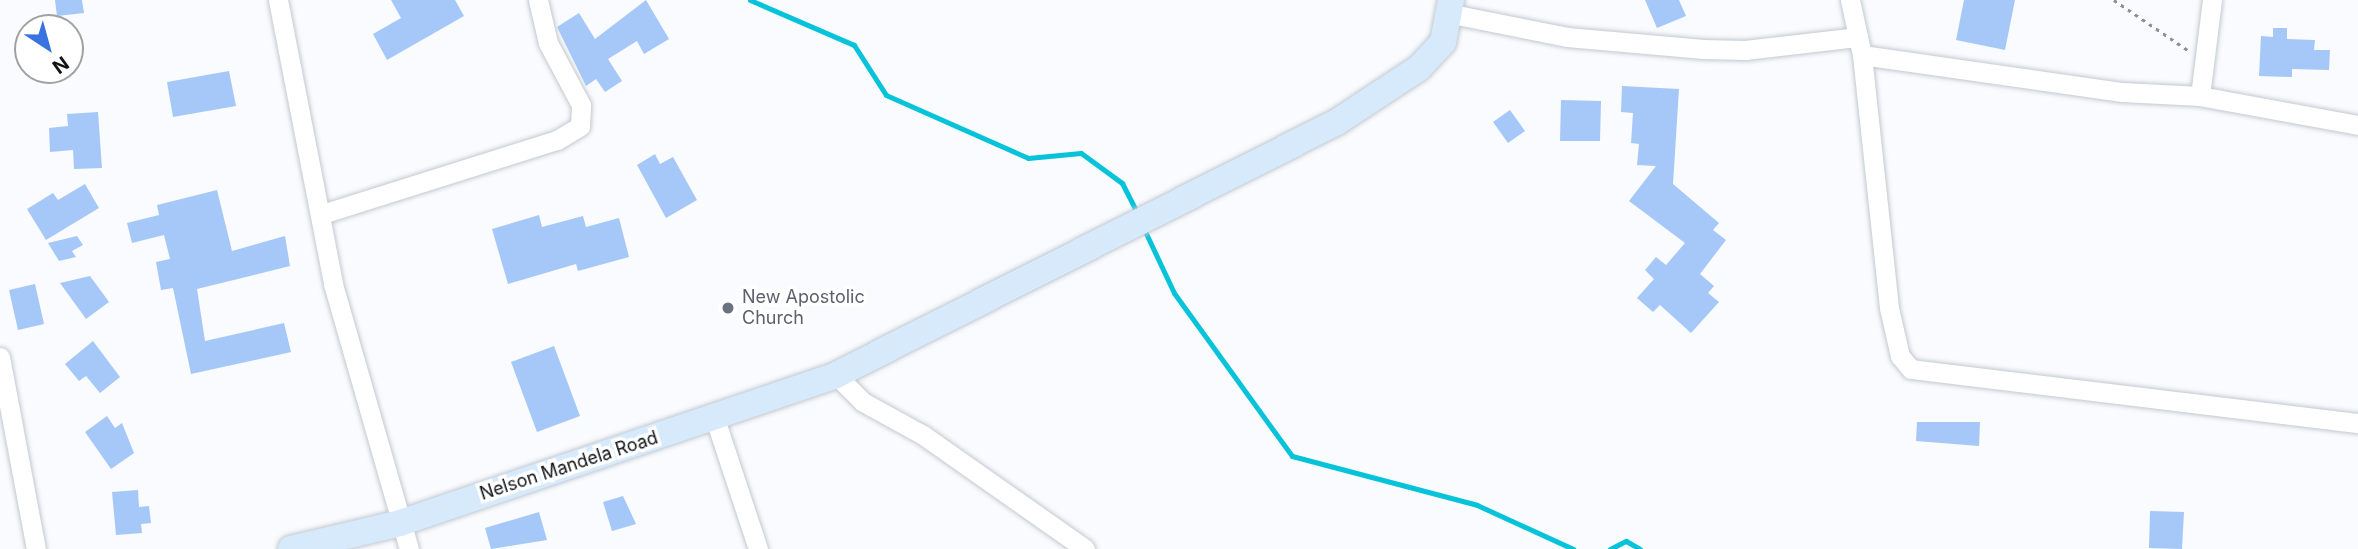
<!DOCTYPE html>
<style>
body{margin:0}
#map{position:relative;width:2358px;height:549px;overflow:hidden;background:#f9fbfe;font-family:Inter,sans-serif}
div>[style]{position:absolute}
[style*='--x']{left:calc(var(--x)*1px);top:calc(var(--y)*1px);width:calc(var(--w)*1px);rotate:calc(var(--a)*1deg)}
.stream>*{height:5px;margin:-2.5px;padding:0 2.5px;transform-origin:2.5px;border-radius:2.5px;background:#07c3d9}
.building>*{inset:0;background:#a5c8f8}
.path>*{height:2.5px;margin-top:-1.25px;transform-origin:0;background:repeating-linear-gradient(90deg,#8e9093 0 3.5px,transparent 0 8.5px)}
.roads{filter:drop-shadow(0 0 2px #c3c9d0) drop-shadow(0 0 2px #c3c9d0)}
.street>*{height:19px;margin:-9.5px;padding:0 9.5px;transform-origin:9.5px;border-radius:9.5px;background:#fff}
.secondary>*{height:26px;margin:-13px;padding:0 13px;transform-origin:13px;border-radius:13px;background:#d6eafc}
.dots>*{width:19px;height:19px;translate:-50% -50%;box-sizing:border-box;border:4px solid #fff;border-radius:50%}
span{translate:-50% -50%;white-space:nowrap;text-align:center;line-height:1.15;-webkit-text-stroke:7px #fff;paint-order:stroke}
.worship-label{font-size:18px;color:#5b616d}
.left{translate:0 -50%;text-align:left}
.street-label{font-size:18px;color:#111315}
.north{position:absolute;left:14px;top:14px;width:70px;height:70px;box-sizing:border-box;background:#fff;border:2px solid #a0a1a1;border-radius:50%;rotate:144deg;font-size:19px;font-weight:700;line-height:28px;text-align:center;color:#111315}
.north::after{content:'';display:block;margin:auto;width:24px;height:32px;background:#3973e2;clip-path:polygon(50% 0,100% 100%,50% 72%,0 100%)}
</style>
<div id="map">
<div class="stream">
<div style="--x:750;--y:0;--w:113;--a:23.4"></div>
<div style="--x:854;--y:45;--w:59;--a:57.4"></div>
<div style="--x:886;--y:95;--w:155;--a:23.9"></div>
<div style="--x:1028;--y:158;--w:53;--a:-5.4"></div>
<div style="--x:1081;--y:153;--w:51;--a:36.2"></div>
<div style="--x:1122;--y:183;--w:36;--a:63"></div>
<div style="--x:1143;--y:227;--w:73;--a:64.8"></div>
<div style="--x:1174;--y:293;--w:201;--a:54.1"></div>
<div style="--x:1292;--y:456;--w:191;--a:14.8"></div>
<div style="--x:1477;--y:505;--w:106;--a:24.6"></div>
<div style="--x:1610;--y:549;--w:18;--a:-27"></div>
<div style="--x:1626;--y:541;--w:16;--a:30"></div>
</div>
<div class="building">
<div style="clip-path:polygon(55px 0,82px 0,84px 13px,57px 16px)"></div>
<div style="clip-path:polygon(391px 0,455px 0,464px 16px,387px 60px,373px 34px,401px 18px)"></div>
<div style="clip-path:polygon(646px 0,669px 39px,644px 54px,637px 41px,608px 59px,622px 81px,605px 92px,596px 79px,586px 86px,557px 27px,579px 13px,595px 39px)"></div>
<div style="clip-path:polygon(1645px 0,1679px 0,1686px 16px,1657px 28px)"></div>
<div style="clip-path:polygon(1964px 0,2015px 0,2005px 50px,1956px 40px)"></div>
<div style="clip-path:polygon(2273px 28px,2287px 28px,2287px 39px,2315px 40px,2314px 50px,2330px 50px,2329px 70px,2292px 69px,2292px 77px,2259px 76px,2261px 36px,2273px 37px)"></div>
<div style="clip-path:polygon(229px 71px,236px 106px,173px 117px,167px 82px)"></div>
<div style="clip-path:polygon(1622px 86px,1679px 89px,1673px 184px,1719px 223px,1713px 230px,1726px 240px,1700px 274px,1714px 286px,1708px 293px,1719px 302px,1691px 333px,1660px 305px,1653px 312px,1637px 298px,1654px 279px,1645px 270px,1656px 257px,1666px 265px,1685px 243px,1629px 201px,1656px 166px,1637px 165px,1639px 144px,1631px 143px,1633px 113px,1621px 112px)"></div>
<div style="clip-path:polygon(1561px 100px,1601px 101px,1600px 141px,1560px 141px)"></div>
<div style="clip-path:polygon(1510px 110px,1525px 131px,1508px 143px,1493px 122px)"></div>
<div style="clip-path:polygon(98px 112px,102px 168px,74px 169px,73px 150px,50px 152px,49px 128px,68px 126px,67px 114px)"></div>
<div style="clip-path:polygon(655px 154px,660px 164px,673px 157px,697px 200px,666px 218px,637px 165px)"></div>
<div style="clip-path:polygon(85px 184px,99px 208px,46px 240px,27px 209px,53px 193px,58px 200px)"></div>
<div style="clip-path:polygon(217px 190px,232px 251px,285px 236px,290px 266px,197px 289px,205px 341px,284px 323px,291px 352px,191px 374px,173px 288px,161px 290px,156px 262px,170px 259px,164px 235px,132px 243px,127px 223px,159px 215px,157px 205px)"></div>
<div style="clip-path:polygon(539px 215px,542px 227px,583px 216px,586px 227px,619px 218px,629px 257px,578px 271px,576px 264px,508px 284px,492px 229px)"></div>
<div style="clip-path:polygon(77px 236px,83px 245px,72px 251px,76px 257px,59px 261px,48px 243px)"></div>
<div style="clip-path:polygon(90px 276px,109px 302px,86px 319px,60px 283px)"></div>
<div style="clip-path:polygon(35px 284px,44px 324px,18px 330px,9px 290px)"></div>
<div style="clip-path:polygon(93px 341px,120px 377px,100px 393px,86px 376px,79px 381px,65px 364px)"></div>
<div style="clip-path:polygon(554px 346px,580px 416px,537px 432px,511px 362px)"></div>
<div style="clip-path:polygon(107px 416px,115px 428px,122px 423px,134px 453px,111px 469px,85px 432px)"></div>
<div style="clip-path:polygon(1917px 422px,1980px 422px,1979px 446px,1916px 441px)"></div>
<div style="clip-path:polygon(138px 490px,139px 507px,149px 506px,151px 523px,141px 524px,142px 533px,116px 535px,112px 492px)"></div>
<div style="clip-path:polygon(623px 496px,636px 524px,612px 531px,603px 502px)"></div>
<div style="clip-path:polygon(2150px 511px,2184px 512px,2182px 549px,2149px 548px)"></div>
<div style="clip-path:polygon(539px 512px,547px 540px,491px 549px,485px 528px)"></div>
</div>
<div class="path">
<div style="--x:2114;--y:0;--w:91;--a:34.2"></div>
</div>
<div class="roads">
<div class="street">
<div style="--x:278;--y:0;--w:289;--a:79"></div>
<div style="--x:333;--y:284;--w:276;--a:74"></div>
<div style="--x:1850;--y:0;--w:56;--a:77.7"></div>
<div style="--x:1862;--y:55;--w:254;--a:83.9"></div>
<div style="--x:1889;--y:308;--w:49;--a:77.1"></div>
<div style="--x:1900;--y:356;--w:17;--a:50"></div>
<div style="--x:1911;--y:369;--w:450;--a:6.9"></div>
<div style="--x:1452;--y:14;--w:117;--a:11.3"></div>
<div style="--x:1567;--y:37;--w:137;--a:5"></div>
<div style="--x:1703;--y:49;--w:42;--a:1.4"></div>
<div style="--x:1745;--y:50;--w:114;--a:-6.6"></div>
<div style="--x:1862;--y:55;--w:263;--a:8.1"></div>
<div style="--x:2122;--y:92;--w:78;--a:2.9"></div>
<div style="--x:2200;--y:96;--w:161;--a:10.4"></div>
<div style="--x:2200;--y:96;--w:97;--a:-82.9"></div>
<div style="--x:322;--y:214;--w:246;--a:-17.5"></div>
<div style="--x:557;--y:140;--w:27;--a:-31"></div>
<div style="--x:580;--y:126;--w:21;--a:-87"></div>
<div style="--x:581;--y:105;--w:70;--a:-118"></div>
<div style="--x:548;--y:43;--w:44;--a:-103.1"></div>
<div style="--x:0;--y:357;--w:195;--a:79.4"></div>
<div style="--x:836;--y:375;--w:38;--a:45"></div>
<div style="--x:863;--y:402;--w:68;--a:28.8"></div>
<div style="--x:923;--y:435;--w:198;--a:35.1"></div>
<div style="--x:715;--y:419;--w:137;--a:71.7"></div>
</div>
<div class="secondary">
<div style="--x:291;--y:549;--w:112;--a:-13.4"></div>
<div style="--x:400;--y:523;--w:460;--a:-18.7"></div>
<div style="--x:836;--y:375;--w:561;--a:-26.79"></div>
<div style="--x:1337;--y:122;--w:98;--a:-33.4"></div>
<div style="--x:1419;--y:68;--w:35;--a:-47"></div>
<div style="--x:1443;--y:42;--w:43;--a:-79.2"></div>
</div>
</div>
<div class="dots">
<div style="left:728px;top:308px;background:#6b7280"></div>
</div>
<div class="worship-label">
<span class="left" style="left:742px;top:308px">New Apostolic<br>Church</span>
</div>
<div class="street-label">
<span style="left:569px;top:466px;rotate:-18deg">Nelson Mandela Road</span>
</div>
<div class="north">N</div>
</div>
